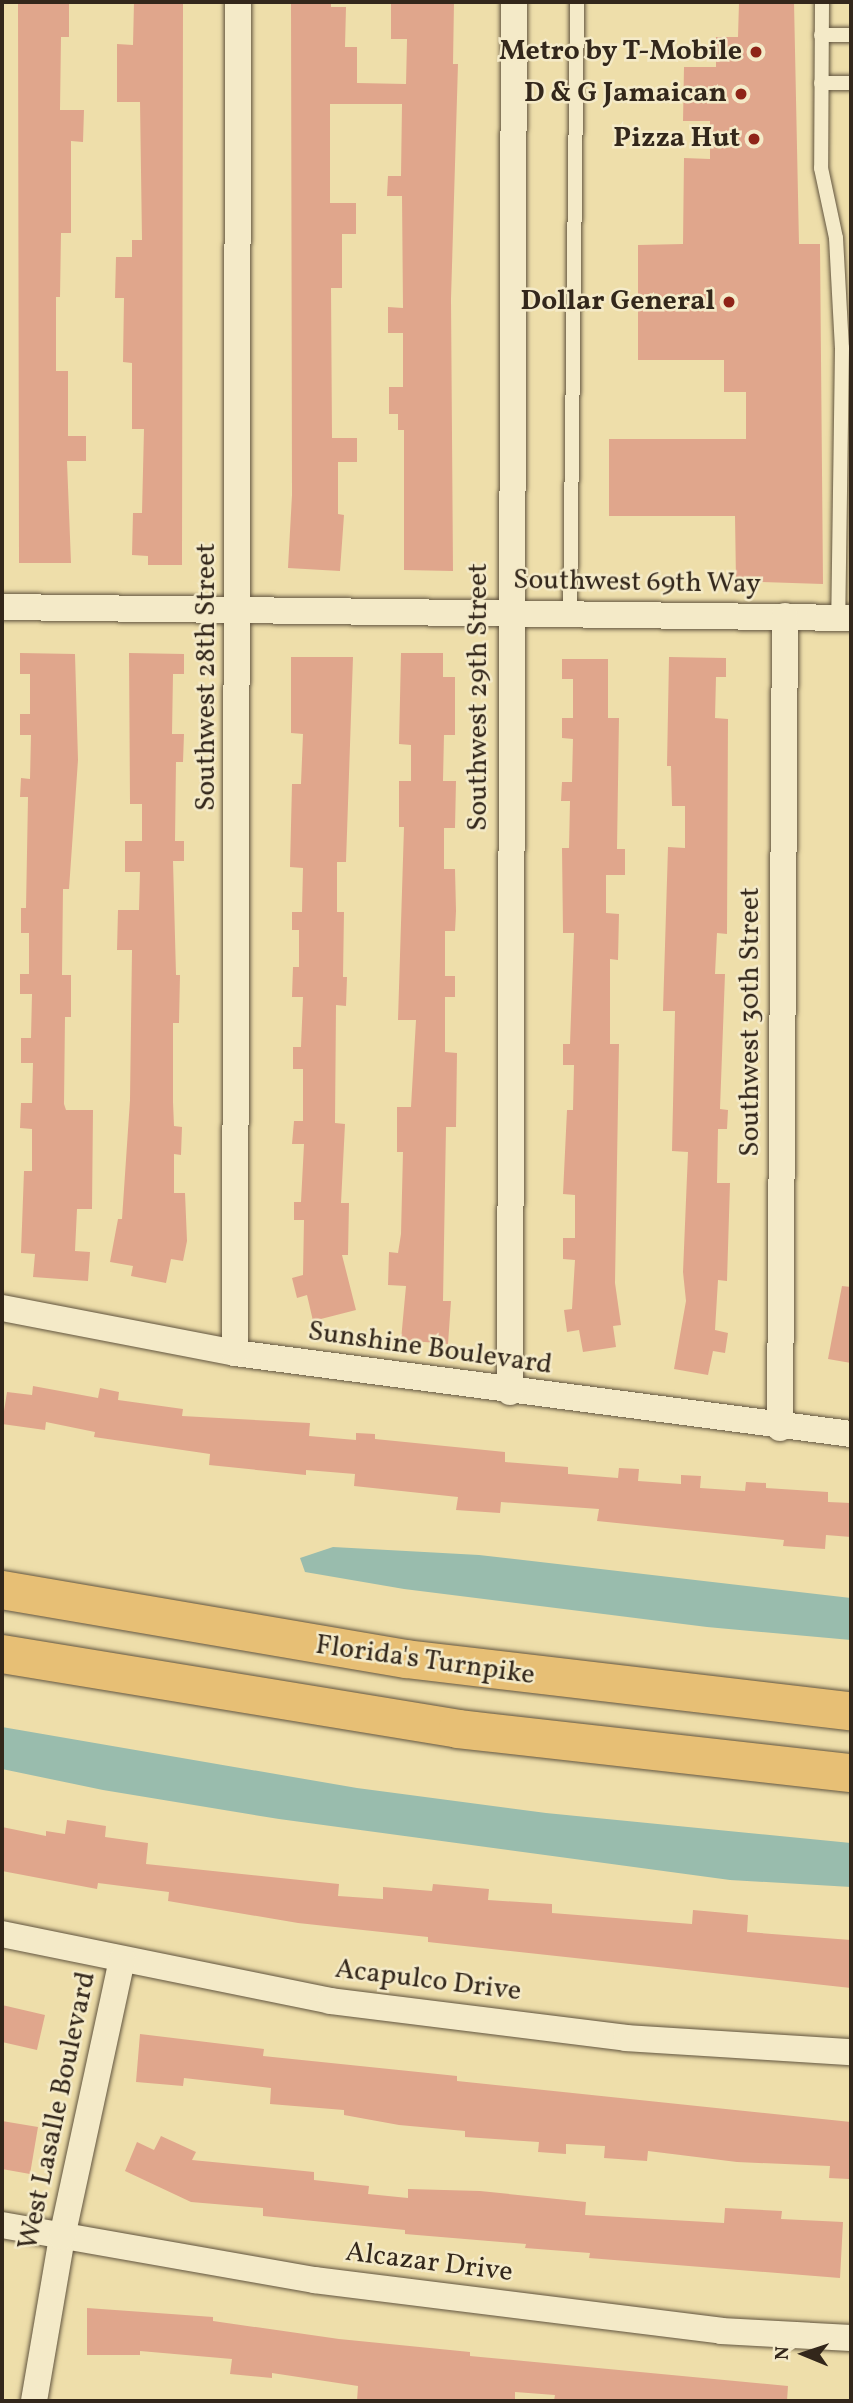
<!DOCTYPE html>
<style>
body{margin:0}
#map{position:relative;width:853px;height:2403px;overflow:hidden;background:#eedeaa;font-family:Vollkorn,serif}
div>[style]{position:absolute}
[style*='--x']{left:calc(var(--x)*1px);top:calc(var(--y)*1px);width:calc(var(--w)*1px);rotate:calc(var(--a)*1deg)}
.water>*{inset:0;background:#99bcad}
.building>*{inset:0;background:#e0a68c}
.roads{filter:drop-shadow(0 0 2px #62553f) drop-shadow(0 0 2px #62553f)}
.service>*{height:14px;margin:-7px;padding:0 7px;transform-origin:7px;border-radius:7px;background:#f4eac8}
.minor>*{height:26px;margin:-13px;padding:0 13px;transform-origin:13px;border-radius:13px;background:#f4eac8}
.motorway>*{height:38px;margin:-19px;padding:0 19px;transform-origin:19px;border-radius:19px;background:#e7bf75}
.dots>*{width:19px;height:19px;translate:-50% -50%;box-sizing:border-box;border:4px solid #f4eac8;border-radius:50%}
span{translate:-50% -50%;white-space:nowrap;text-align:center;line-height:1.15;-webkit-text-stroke:5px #f4eac8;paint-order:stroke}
.poi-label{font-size:28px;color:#33271b;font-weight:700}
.right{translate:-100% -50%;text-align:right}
.street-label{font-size:28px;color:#33271b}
.frame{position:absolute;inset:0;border:4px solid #33271b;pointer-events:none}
.north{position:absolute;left:769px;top:2319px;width:70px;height:70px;-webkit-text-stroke:5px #f4eac8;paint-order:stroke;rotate:272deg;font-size:19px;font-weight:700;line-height:28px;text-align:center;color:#33271b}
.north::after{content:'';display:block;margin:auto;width:24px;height:32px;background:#33271b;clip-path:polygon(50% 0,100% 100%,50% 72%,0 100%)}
</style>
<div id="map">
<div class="water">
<div style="clip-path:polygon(333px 1547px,479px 1555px,851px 1598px,851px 1640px,707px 1627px,404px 1589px,305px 1572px,300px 1558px)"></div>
<div style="clip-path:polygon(2px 1727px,357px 1788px,546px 1813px,851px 1843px,851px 1887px,730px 1880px,279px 1819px,103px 1790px,2px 1769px)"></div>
</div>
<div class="building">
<div style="clip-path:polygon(18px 2px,69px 2px,69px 37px,61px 37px,60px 110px,84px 110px,83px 142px,71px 141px,71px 233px,61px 233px,60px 297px,56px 297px,56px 371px,68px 371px,68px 436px,86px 436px,86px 461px,67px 461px,71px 563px,19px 563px)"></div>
<div style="clip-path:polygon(134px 2px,183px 2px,182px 565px,148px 565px,148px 556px,132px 555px,133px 513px,142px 513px,144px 429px,132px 429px,132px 363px,123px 362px,124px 298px,115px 298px,116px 257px,132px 257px,132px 240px,142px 240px,140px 102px,117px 102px,117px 44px,133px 45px)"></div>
<div style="clip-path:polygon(291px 2px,331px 2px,331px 7px,346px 7px,345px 47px,357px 47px,357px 83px,406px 84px,407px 39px,391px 39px,391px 2px,454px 2px,453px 64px,458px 64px,451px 299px,453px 571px,404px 570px,404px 430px,398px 430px,398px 414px,389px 414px,389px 387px,403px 387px,403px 333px,388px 333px,388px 307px,403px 308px,402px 196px,387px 196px,388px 176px,401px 176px,402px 104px,330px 104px,330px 203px,356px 203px,356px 234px,342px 234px,342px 288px,331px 288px,332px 438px,357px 438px,357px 462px,338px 462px,338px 514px,344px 515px,340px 571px,288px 568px,292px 495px)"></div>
<div style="clip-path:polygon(739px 2px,794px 2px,799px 244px,820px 244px,823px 584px,736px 581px,735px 516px,609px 516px,609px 439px,746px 439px,746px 392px,724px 392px,724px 360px,638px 360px,638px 245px,683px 244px,684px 158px,710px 159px,710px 121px,683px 121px,684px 67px,716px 67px,716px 37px,738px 37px)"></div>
<div style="clip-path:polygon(20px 653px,75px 654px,78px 760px,69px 889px,63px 889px,62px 975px,71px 975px,71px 1017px,65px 1017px,64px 1104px,66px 1110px,93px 1110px,92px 1209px,77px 1209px,75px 1251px,90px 1252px,88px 1281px,33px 1277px,35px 1254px,21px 1253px,24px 1171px,32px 1171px,32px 1129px,20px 1128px,21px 1103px,32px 1103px,33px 1063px,21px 1063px,21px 1038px,31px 1038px,32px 994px,20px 994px,20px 974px,29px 974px,29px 933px,21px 933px,21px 908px,26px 908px,28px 797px,20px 797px,21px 778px,30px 779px,31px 735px,20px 735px,20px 714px,30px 714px,30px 674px,20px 674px)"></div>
<div style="clip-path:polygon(129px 653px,184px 654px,184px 674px,173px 674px,172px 734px,184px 734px,183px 762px,176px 762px,175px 841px,184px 841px,184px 861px,173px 861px,176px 975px,180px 975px,179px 1023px,173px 1023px,173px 1102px,174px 1126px,182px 1127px,181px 1155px,174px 1154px,174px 1193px,185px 1193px,187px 1241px,183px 1261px,171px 1259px,166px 1283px,131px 1276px,133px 1266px,110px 1262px,118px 1219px,122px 1219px,130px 1100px,132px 950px,117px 950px,118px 910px,139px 910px,140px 872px,125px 872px,125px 841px,142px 841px,142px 804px,130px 804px)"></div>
<div style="clip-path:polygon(401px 653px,443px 653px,443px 677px,455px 677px,455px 735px,444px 735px,443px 781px,456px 781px,455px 828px,444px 828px,444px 869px,455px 869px,456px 911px,455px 931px,445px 931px,445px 976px,455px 976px,455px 997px,445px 997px,445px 1052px,457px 1053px,456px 1127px,446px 1127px,443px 1301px,451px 1301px,448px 1344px,401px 1340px,406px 1286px,388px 1285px,389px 1252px,398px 1253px,401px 1234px,403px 1152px,397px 1152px,397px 1107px,411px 1107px,416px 1020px,398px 1020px,404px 827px,399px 827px,399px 781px,411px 781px,411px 745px,399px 744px)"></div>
<div style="clip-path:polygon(291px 657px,353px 657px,346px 862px,337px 862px,337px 912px,344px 912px,343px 977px,347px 977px,346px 1006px,336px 1005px,335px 1123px,345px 1124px,341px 1203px,349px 1203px,348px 1255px,342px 1255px,356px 1310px,313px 1321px,307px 1295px,297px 1298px,292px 1278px,303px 1275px,304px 1220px,294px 1220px,294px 1202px,301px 1202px,304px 1144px,292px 1144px,294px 1121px,303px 1121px,303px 1069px,293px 1069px,293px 1047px,301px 1047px,303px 997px,292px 997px,293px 967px,299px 967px,299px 930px,292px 930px,292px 912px,302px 912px,303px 868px,290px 867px,292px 784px,301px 784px,303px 734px,291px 733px)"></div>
<div style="clip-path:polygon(669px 657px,726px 658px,726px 677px,716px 677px,715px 718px,728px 719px,727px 934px,717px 933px,715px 974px,725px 974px,720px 1109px,728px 1110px,727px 1129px,718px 1129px,717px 1183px,730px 1183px,727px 1281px,718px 1280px,715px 1330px,728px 1333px,725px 1353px,713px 1351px,708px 1375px,674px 1369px,686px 1301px,683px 1272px,688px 1152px,672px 1151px,675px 1011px,663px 1011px,668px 847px,685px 848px,685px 806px,672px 806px,671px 766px,667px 766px)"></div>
<div style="clip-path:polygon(562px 659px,608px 659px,608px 718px,619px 718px,617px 849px,625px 849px,625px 875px,606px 875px,606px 913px,619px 914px,618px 960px,610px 959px,610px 1044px,619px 1044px,615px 1283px,621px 1325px,613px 1326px,616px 1347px,583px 1352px,579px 1330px,567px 1332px,564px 1310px,572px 1309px,575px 1260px,563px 1259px,563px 1238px,575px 1238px,575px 1195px,563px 1194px,567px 1110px,573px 1110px,574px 1065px,563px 1065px,563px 1044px,570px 1044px,574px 933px,563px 933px,562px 848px,569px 848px,570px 801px,561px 801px,562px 782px,572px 782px,573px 739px,562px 738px,562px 718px,573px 718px,573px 679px,562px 679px)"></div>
<div style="clip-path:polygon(842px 1286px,851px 1287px,851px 1363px,828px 1359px)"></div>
<div style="clip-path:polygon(33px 1386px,98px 1398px,100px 1388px,119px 1392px,118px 1400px,183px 1409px,182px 1416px,310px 1423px,309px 1436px,356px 1440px,356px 1433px,375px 1434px,375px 1439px,505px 1452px,505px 1462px,568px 1467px,568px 1474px,618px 1478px,619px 1468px,639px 1469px,638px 1481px,681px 1484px,681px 1475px,701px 1476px,700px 1488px,745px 1491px,746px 1482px,766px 1483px,766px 1488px,828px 1492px,828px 1502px,851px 1503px,851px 1537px,826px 1535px,825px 1549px,783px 1546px,784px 1540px,597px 1521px,599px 1509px,501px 1502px,500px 1513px,456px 1510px,458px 1497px,354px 1486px,355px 1474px,306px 1470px,306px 1475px,209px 1465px,210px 1454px,94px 1437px,95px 1432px,46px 1422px,45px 1430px,2px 1424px,7px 1392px,32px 1395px)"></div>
<div style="clip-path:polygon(67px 1820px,106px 1826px,105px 1837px,148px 1843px,146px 1864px,339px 1884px,338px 1896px,383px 1899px,383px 1887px,432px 1891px,433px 1884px,489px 1889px,488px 1900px,552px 1904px,552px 1913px,692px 1924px,693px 1910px,748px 1915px,747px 1932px,851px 1940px,851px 1988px,428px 1942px,428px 1937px,298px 1923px,168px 1901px,169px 1892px,98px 1883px,97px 1889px,2px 1871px,2px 1827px,46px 1836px,46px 1831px,65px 1834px)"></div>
<div style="clip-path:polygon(2px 2005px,45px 2015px,37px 2050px,2px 2042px)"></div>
<div style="clip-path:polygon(140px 2034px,264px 2049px,263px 2056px,457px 2076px,457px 2081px,851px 2122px,849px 2179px,829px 2178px,830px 2166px,737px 2162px,648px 2151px,647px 2161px,604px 2158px,605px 2146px,566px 2144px,566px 2154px,538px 2152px,539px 2142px,465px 2137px,465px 2131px,399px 2125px,344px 2115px,344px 2110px,270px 2104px,271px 2088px,184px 2078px,183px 2086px,136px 2082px)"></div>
<div style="clip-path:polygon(2px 2121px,38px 2127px,30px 2174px,2px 2169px)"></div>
<div style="clip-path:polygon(161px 2136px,196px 2152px,192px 2160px,314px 2172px,314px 2180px,369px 2186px,368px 2194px,408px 2198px,408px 2189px,480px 2191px,586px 2202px,585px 2215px,724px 2223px,725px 2208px,782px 2211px,781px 2219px,843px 2222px,840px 2278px,589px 2258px,590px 2253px,525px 2248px,526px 2244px,405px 2234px,405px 2230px,263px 2216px,263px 2208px,191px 2202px,125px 2171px,137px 2142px,154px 2150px)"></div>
<div style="clip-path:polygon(87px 2308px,213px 2317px,213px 2321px,339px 2339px,470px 2352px,470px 2356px,788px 2386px,787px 2401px,554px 2401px,555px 2395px,515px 2392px,515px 2401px,357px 2401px,358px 2386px,272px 2373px,272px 2378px,230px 2374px,232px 2359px,140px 2351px,140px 2355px,87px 2355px)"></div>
</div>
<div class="roads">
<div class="service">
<div style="--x:822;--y:2;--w:166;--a:90.3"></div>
<div style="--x:821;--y:168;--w:72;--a:77.9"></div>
<div style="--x:836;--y:238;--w:110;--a:86.9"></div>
<div style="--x:842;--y:348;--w:270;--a:90.8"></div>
<div style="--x:821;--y:35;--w:30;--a:0"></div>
<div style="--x:821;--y:83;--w:30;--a:0"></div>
<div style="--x:570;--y:614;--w:612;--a:-89.34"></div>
</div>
<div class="minor">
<div style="--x:2;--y:607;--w:849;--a:0.74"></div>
<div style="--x:2;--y:1308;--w:237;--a:10.9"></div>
<div style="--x:235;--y:1353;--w:621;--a:7.49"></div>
<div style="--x:235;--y:1353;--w:1351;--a:-89.87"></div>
<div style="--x:510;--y:1392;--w:1390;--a:-89.84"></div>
<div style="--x:780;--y:1428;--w:812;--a:-89.65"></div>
<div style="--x:2;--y:1934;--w:335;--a:11.5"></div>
<div style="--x:330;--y:2001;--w:298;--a:7.1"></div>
<div style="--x:626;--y:2038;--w:225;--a:3.6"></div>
<div style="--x:2;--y:2225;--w:317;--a:10"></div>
<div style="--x:314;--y:2280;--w:410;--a:7.1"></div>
<div style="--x:721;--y:2331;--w:130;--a:3.1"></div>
<div style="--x:34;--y:2401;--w:166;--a:-80.3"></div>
<div style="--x:62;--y:2237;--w:284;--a:-77.8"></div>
</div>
<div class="motorway">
<div style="--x:2;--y:1590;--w:410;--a:9.7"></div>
<div style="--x:406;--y:1659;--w:448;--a:6.7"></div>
<div style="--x:2;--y:1654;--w:462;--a:9.3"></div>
<div style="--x:458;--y:1729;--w:395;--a:6.4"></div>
</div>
</div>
<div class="dots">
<div style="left:756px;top:52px;background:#8f2418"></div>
<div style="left:741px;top:94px;background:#8f2418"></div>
<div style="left:754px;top:139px;background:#8f2418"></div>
<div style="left:729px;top:302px;background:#8f2418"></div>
</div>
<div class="poi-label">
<span class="right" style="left:742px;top:52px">Metro by T-Mobile</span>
<span class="right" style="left:727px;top:94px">D &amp; G Jamaican</span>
<span class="right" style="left:740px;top:139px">Pizza Hut</span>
<span class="right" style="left:715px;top:302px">Dollar General</span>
</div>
<div class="street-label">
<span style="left:637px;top:583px;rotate:1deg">Southwest 69th Way</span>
<span style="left:207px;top:677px;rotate:-90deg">Southwest 28th Street</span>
<span style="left:479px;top:697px;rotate:-90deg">Southwest 29th Street</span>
<span style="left:751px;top:1022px;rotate:-90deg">Southwest 30th Street</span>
<span style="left:430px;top:1349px;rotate:8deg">Sunshine Boulevard</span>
<span style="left:425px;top:1661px;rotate:8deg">Florida's Turnpike</span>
<span style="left:428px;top:1981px;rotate:7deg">Acapulco Drive</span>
<span style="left:58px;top:2111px;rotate:-78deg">West Lasalle Boulevard</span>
<span style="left:429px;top:2263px;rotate:7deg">Alcazar Drive</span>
</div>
<div class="frame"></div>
<div class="north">N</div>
</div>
